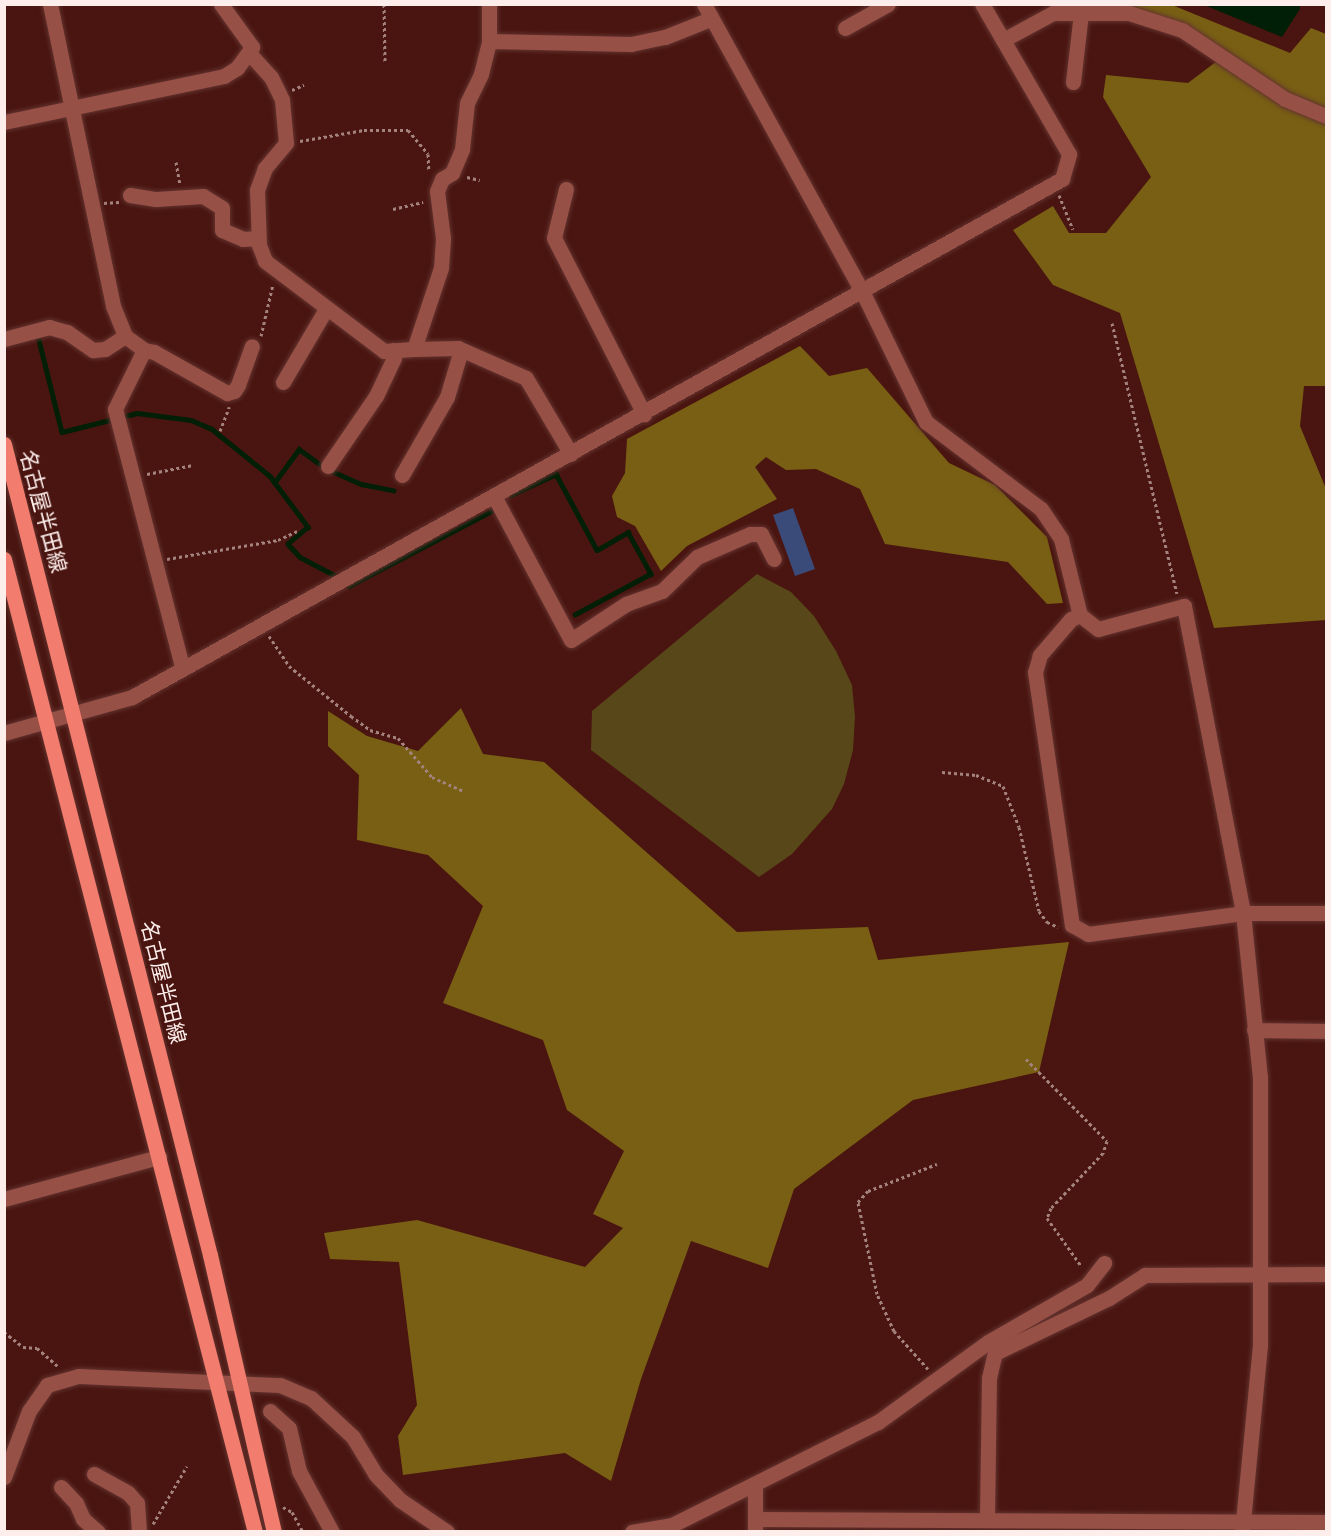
<!DOCTYPE html>
<meta charset="utf-8">
<style>
body{margin:0}
#map{position:relative;width:1331px;height:1536px;overflow:hidden;background:#4a1510;font-family:Mulish,"Noto Sans JP",sans-serif}
div>[style]{position:absolute}
[style*='--x']{left:calc(var(--x)*1px);top:calc(var(--y)*1px);width:calc(var(--w)*1px);rotate:calc(var(--a)*1deg)}
.green>*{inset:0;background:#584718}
.forest>*{inset:0;background:#785f14}
.water>*{inset:0;background:#001f06}
.stream>*{height:4.5px;margin:-2.25px;padding:0 2.25px;transform-origin:2.25px;border-radius:2.25px;background:#001f06}
.building>*{inset:0;background:#3a4a79}
.path>*{height:3px;margin-top:-1.5px;transform-origin:0;background:repeating-linear-gradient(90deg,#a4827e 0 3px,transparent 0 6px)}
.roads{filter:drop-shadow(0 0 2px #63332f) drop-shadow(0 0 2px #63332f)}
.minor>*{height:15px;margin:-7.5px;padding:0 7.5px;transform-origin:7.5px;border-radius:7.5px;background:#975046}
.major>*{height:15px;margin:-7.5px;padding:0 7.5px;transform-origin:7.5px;border-radius:7.5px;background:#f27c6d}
span{translate:-50% -50%;white-space:nowrap;text-align:center;line-height:1.15;-webkit-text-stroke:6px #4a1510;paint-order:stroke}
.street-label{font-size:21px;color:#fdeeec}
.frame{position:absolute;inset:0;border:6px solid #fdeeec;pointer-events:none}
</style>
<div id="map">
<div class="green">
<div style="clip-path:polygon(757px 574px,791px 592px,814px 616px,836px 651px,852px 685px,855px 717px,853px 750px,844px 784px,832px 809px,792px 854px,759px 877px,591px 750px,592px 711px)"></div>
</div>
<div class="forest">
<div style="clip-path:polygon(1121px 5px,1172px 5px,1290px 53px,1311px 28px,1326px 34px,1326px 386px,1304px 386px,1300px 426px,1326px 489px,1326px 620px,1214px 628px,1120px 313px,1053px 285px,1013px 230px,1053px 206px,1069px 233px,1106px 233px,1151px 177px,1103px 97px,1106px 75px,1188px 83px,1229px 52px,1119px 8px)"></div>
<div style="clip-path:polygon(800px 346px,829px 376px,867px 368px,949px 463px,995px 485px,1047px 537px,1063px 603px,1047px 604px,1008px 562px,885px 544px,860px 489px,816px 469px,786px 470px,766px 457px,755px 467px,777px 499px,687px 546px,661px 571px,635px 526px,617px 517px,612px 496px,625px 473px,627px 439px)"></div>
<div style="clip-path:polygon(461px 708px,483px 754px,544px 762px,737px 932px,868px 927px,878px 960px,1069px 942px,1039px 1072px,913px 1100px,794px 1189px,768px 1268px,691px 1241px,641px 1379px,611px 1481px,565px 1453px,403px 1475px,398px 1436px,417px 1405px,399px 1262px,330px 1259px,324px 1233px,417px 1220px,585px 1267px,623px 1228px,593px 1214px,624px 1151px,567px 1110px,543px 1040px,443px 1003px,483px 906px,428px 855px,357px 840px,359px 775px,328px 746px,328px 711px,367px 736px,418px 751px)"></div>
</div>
<div class="water">
<div style="clip-path:polygon(1204px 5px,1300px 5px,1300px 9px,1282px 37px)"></div>
</div>
<div class="stream">
<div style="--x:38;--y:336;--w:99;--a:76"></div>
<div style="--x:62;--y:432;--w:77;--a:-14.2"></div>
<div style="--x:137;--y:413;--w:54;--a:7.4"></div>
<div style="--x:191;--y:420;--w:23;--a:23"></div>
<div style="--x:212;--y:429;--w:75;--a:39"></div>
<div style="--x:270;--y:476;--w:64;--a:53.3"></div>
<div style="--x:308;--y:527;--w:26;--a:140"></div>
<div style="--x:288;--y:544;--w:18;--a:47"></div>
<div style="--x:300;--y:557;--w:43;--a:27.8"></div>
<div style="--x:274;--y:483;--w:42;--a:-53.7"></div>
<div style="--x:299;--y:449;--w:32;--a:36"></div>
<div style="--x:325;--y:468;--w:39;--a:24"></div>
<div style="--x:361;--y:484;--w:33;--a:11"></div>
<div style="--x:511;--y:495;--w:50;--a:-25"></div>
<div style="--x:556;--y:474;--w:86;--a:61.7"></div>
<div style="--x:597;--y:550;--w:36;--a:-30"></div>
<div style="--x:628;--y:532;--w:48;--a:61.3"></div>
<div style="--x:651;--y:574;--w:86;--a:151.7"></div>
<div style="--x:345;--y:583;--w:5;--a:37"></div>
<div style="--x:349;--y:586;--w:163;--a:-27.8"></div>
</div>
<div class="building">
<div style="clip-path:polygon(793px 508px,815px 569px,795px 576px,773px 515px)"></div>
</div>
<div class="path">
<div style="--x:384;--y:4;--w:58;--a:89"></div>
<div style="--x:292;--y:90;--w:13;--a:-23"></div>
<div style="--x:300;--y:141;--w:65;--a:-9.8"></div>
<div style="--x:364;--y:130;--w:44;--a:0"></div>
<div style="--x:408;--y:130;--w:31;--a:50"></div>
<div style="--x:428;--y:154;--w:17;--a:87"></div>
<div style="--x:176;--y:162;--w:22;--a:80"></div>
<div style="--x:467;--y:177;--w:13;--a:13"></div>
<div style="--x:1059;--y:195;--w:37;--a:68"></div>
<div style="--x:104;--y:203;--w:15;--a:-4"></div>
<div style="--x:393;--y:209;--w:31;--a:-13"></div>
<div style="--x:1112;--y:323;--w:278;--a:76.5"></div>
<div style="--x:261;--y:336;--w:53;--a:-77"></div>
<div style="--x:220;--y:431;--w:26;--a:-69"></div>
<div style="--x:147;--y:474;--w:47;--a:-11.1"></div>
<div style="--x:167;--y:559;--w:113;--a:-9.7"></div>
<div style="--x:278;--y:540;--w:21;--a:-25"></div>
<div style="--x:269;--y:636;--w:36;--a:56"></div>
<div style="--x:289;--y:666;--w:80;--a:38.9"></div>
<div style="--x:351;--y:716;--w:24;--a:36"></div>
<div style="--x:370;--y:730;--w:29;--a:16"></div>
<div style="--x:398;--y:738;--w:52;--a:48.9"></div>
<div style="--x:432;--y:777;--w:36;--a:24"></div>
<div style="--x:942;--y:772;--w:34;--a:5"></div>
<div style="--x:976;--y:775;--w:29;--a:22"></div>
<div style="--x:1003;--y:786;--w:44;--a:68.7"></div>
<div style="--x:1019;--y:827;--w:86;--a:76.6"></div>
<div style="--x:1039;--y:911;--w:14;--a:54"></div>
<div style="--x:1047;--y:922;--w:12;--a:24"></div>
<div style="--x:1026;--y:1059;--w:115;--a:45.4"></div>
<div style="--x:1107;--y:1141;--w:13;--a:108"></div>
<div style="--x:1103;--y:1153;--w:76;--a:133.4"></div>
<div style="--x:1051;--y:1208;--w:11;--a:112"></div>
<div style="--x:1047;--y:1218;--w:60;--a:54.5"></div>
<div style="--x:4;--y:1332;--w:24;--a:38"></div>
<div style="--x:23;--y:1347;--w:14;--a:4"></div>
<div style="--x:37;--y:1348;--w:29;--a:41"></div>
<div style="--x:928;--y:1369;--w:51;--a:-131.8"></div>
<div style="--x:894;--y:1331;--w:41;--a:-114.7"></div>
<div style="--x:877;--y:1294;--w:94;--a:-101.7"></div>
<div style="--x:858;--y:1202;--w:15;--a:-48"></div>
<div style="--x:868;--y:1191;--w:74;--a:-21.4"></div>
<div style="--x:283;--y:1507;--w:10;--a:29"></div>
<div style="--x:292;--y:1512;--w:23;--a:61"></div>
<div style="--x:153;--y:1524;--w:67;--a:-59.6"></div>
</div>
<div class="roads">
<div class="minor">
<div style="--x:50;--y:4;--w:309;--a:78.2"></div>
<div style="--x:113;--y:306;--w:32;--a:68"></div>
<div style="--x:704;--y:4;--w:328;--a:61.2"></div>
<div style="--x:862;--y:291;--w:146;--a:64"></div>
<div style="--x:926;--y:422;--w:144;--a:37.1"></div>
<div style="--x:1041;--y:509;--w:36;--a:56"></div>
<div style="--x:1061;--y:539;--w:78;--a:76"></div>
<div style="--x:1080;--y:615;--w:23;--a:38"></div>
<div style="--x:1098;--y:629;--w:89;--a:-15"></div>
<div style="--x:1184;--y:606;--w:313;--a:79.1"></div>
<div style="--x:1243;--y:913;--w:165;--a:84.1"></div>
<div style="--x:1260;--y:1077;--w:268;--a:90"></div>
<div style="--x:1260;--y:1345;--w:188;--a:95.5"></div>
<div style="--x:845;--y:28;--w:49;--a:-29.2"></div>
<div style="--x:1003;--y:40;--w:57;--a:-28.4"></div>
<div style="--x:1053;--y:13;--w:76;--a:0"></div>
<div style="--x:1129;--y:13;--w:56;--a:17.8"></div>
<div style="--x:1182;--y:30;--w:124;--a:33.8"></div>
<div style="--x:1285;--y:99;--w:44;--a:22.5"></div>
<div style="--x:489;--y:41;--w:142;--a:1.2"></div>
<div style="--x:631;--y:44;--w:35;--a:-12"></div>
<div style="--x:665;--y:37;--w:48;--a:-21.8"></div>
<div style="--x:250;--y:54;--w:31;--a:48"></div>
<div style="--x:271;--y:77;--w:25;--a:64"></div>
<div style="--x:282;--y:100;--w:43;--a:84.7"></div>
<div style="--x:286;--y:143;--w:33;--a:130"></div>
<div style="--x:265;--y:168;--w:23;--a:110"></div>
<div style="--x:257;--y:190;--w:55;--a:87.9"></div>
<div style="--x:259;--y:245;--w:17;--a:69"></div>
<div style="--x:265;--y:261;--w:149;--a:37.1"></div>
<div style="--x:384;--y:351;--w:30;--a:-4"></div>
<div style="--x:414;--y:349;--w:85;--a:-71.6"></div>
<div style="--x:441;--y:268;--w:30;--a:-86"></div>
<div style="--x:443;--y:238;--w:47;--a:-97.3"></div>
<div style="--x:437;--y:191;--w:13;--a:-67"></div>
<div style="--x:442;--y:179;--w:12;--a:-31"></div>
<div style="--x:452;--y:173;--w:26;--a:-67"></div>
<div style="--x:462;--y:149;--w:46;--a:-83.8"></div>
<div style="--x:467;--y:103;--w:32;--a:-64"></div>
<div style="--x:481;--y:74;--w:34;--a:-76"></div>
<div style="--x:489;--y:41;--w:37;--a:-90"></div>
<div style="--x:1073;--y:82;--w:79;--a:-83.4"></div>
<div style="--x:4;--y:122;--w:225;--a:-11.8"></div>
<div style="--x:224;--y:76;--w:15;--a:-32"></div>
<div style="--x:237;--y:68;--w:26;--a:-54"></div>
<div style="--x:252;--y:47;--w:53;--a:-125.8"></div>
<div style="--x:566;--y:189;--w:50;--a:103.8"></div>
<div style="--x:554;--y:238;--w:198;--a:62.9"></div>
<div style="--x:130;--y:195;--w:26;--a:9"></div>
<div style="--x:156;--y:199;--w:47;--a:-3.7"></div>
<div style="--x:203;--y:196;--w:22;--a:32"></div>
<div style="--x:222;--y:208;--w:22;--a:90"></div>
<div style="--x:222;--y:230;--w:23;--a:23"></div>
<div style="--x:243;--y:239;--w:15;--a:-4"></div>
<div style="--x:4;--y:339;--w:47;--a:-14.9"></div>
<div style="--x:49;--y:327;--w:19;--a:16"></div>
<div style="--x:67;--y:332;--w:32;--a:35"></div>
<div style="--x:93;--y:350;--w:12;--a:-5"></div>
<div style="--x:105;--y:349;--w:24;--a:-33"></div>
<div style="--x:125;--y:336;--w:24;--a:36"></div>
<div style="--x:144;--y:350;--w:66;--a:116.2"></div>
<div style="--x:115;--y:409;--w:267;--a:75.4"></div>
<div style="--x:414;--y:349;--w:44;--a:-1.3"></div>
<div style="--x:458;--y:348;--w:74;--a:23.8"></div>
<div style="--x:526;--y:378;--w:88;--a:59.4"></div>
<div style="--x:144;--y:350;--w:10;--a:11"></div>
<div style="--x:154;--y:352;--w:84;--a:29.3"></div>
<div style="--x:227;--y:393;--w:7;--a:-16"></div>
<div style="--x:234;--y:391;--w:7;--a:-56"></div>
<div style="--x:238;--y:385;--w:41;--a:-70.3"></div>
<div style="--x:283;--y:382;--w:85;--a:-59.5"></div>
<div style="--x:328;--y:466;--w:85;--a:-55.6"></div>
<div style="--x:376;--y:396;--w:42;--a:-64.7"></div>
<div style="--x:394;--y:358;--w:8;--a:-97"></div>
<div style="--x:402;--y:475;--w:90;--a:-60"></div>
<div style="--x:447;--y:397;--w:49;--a:-73.4"></div>
<div style="--x:494;--y:496;--w:163;--a:61.9"></div>
<div style="--x:571;--y:640;--w:66;--a:-33.2"></div>
<div style="--x:626;--y:604;--w:38;--a:-20"></div>
<div style="--x:662;--y:591;--w:49;--a:-44.2"></div>
<div style="--x:697;--y:557;--w:58;--a:-23.5"></div>
<div style="--x:750;--y:534;--w:11;--a:0"></div>
<div style="--x:761;--y:534;--w:28;--a:63"></div>
<div style="--x:1080;--y:615;--w:10;--a:156"></div>
<div style="--x:1071;--y:619;--w:48;--a:130.7"></div>
<div style="--x:1040;--y:655;--w:18;--a:106"></div>
<div style="--x:1035;--y:672;--w:256;--a:81.7"></div>
<div style="--x:1072;--y:925;--w:18;--a:29"></div>
<div style="--x:1088;--y:934;--w:156;--a:-7.7"></div>
<div style="--x:1243;--y:913;--w:83;--a:0"></div>
<div style="--x:4;--y:733;--w:133;--a:-15.7"></div>
<div style="--x:132;--y:697;--w:1065;--a:-29.12"></div>
<div style="--x:1062;--y:179;--w:26;--a:-74"></div>
<div style="--x:1069;--y:154;--w:173;--a:-120.1"></div>
<div style="--x:1254;--y:1030;--w:72;--a:0.8"></div>
<div style="--x:4;--y:1199;--w:161;--a:-15.2"></div>
<div style="--x:270;--y:1411;--w:25;--a:42"></div>
<div style="--x:289;--y:1428;--w:44;--a:76.9"></div>
<div style="--x:299;--y:1471;--w:69;--a:61.6"></div>
<div style="--x:94;--y:1474;--w:39;--a:29"></div>
<div style="--x:128;--y:1493;--w:13;--a:48"></div>
<div style="--x:137;--y:1503;--w:29;--a:86"></div>
<div style="--x:4;--y:1477;--w:71;--a:-69.3"></div>
<div style="--x:29;--y:1411;--w:32;--a:-55"></div>
<div style="--x:47;--y:1385;--w:33;--a:-16"></div>
<div style="--x:79;--y:1376;--w:201;--a:2.6"></div>
<div style="--x:280;--y:1385;--w:34;--a:23"></div>
<div style="--x:311;--y:1398;--w:57;--a:42.9"></div>
<div style="--x:353;--y:1437;--w:44;--a:58.8"></div>
<div style="--x:376;--y:1475;--w:35;--a:46"></div>
<div style="--x:400;--y:1500;--w:57;--a:34.2"></div>
<div style="--x:61;--y:1487;--w:22;--a:47"></div>
<div style="--x:76;--y:1503;--w:17;--a:66"></div>
<div style="--x:83;--y:1519;--w:20;--a:41"></div>
<div style="--x:987;--y:1518;--w:140;--a:-89.2"></div>
<div style="--x:989;--y:1378;--w:26;--a:-77"></div>
<div style="--x:995;--y:1353;--w:127;--a:-25.8"></div>
<div style="--x:1109;--y:1298;--w:43;--a:-32.6"></div>
<div style="--x:1145;--y:1275;--w:181;--a:-0.3"></div>
<div style="--x:755;--y:1519;--w:571;--a:0.3"></div>
<div style="--x:632;--y:1532;--w:41;--a:-9.9"></div>
<div style="--x:672;--y:1525;--w:230;--a:-26.6"></div>
<div style="--x:878;--y:1422;--w:136;--a:-36"></div>
<div style="--x:988;--y:1342;--w:114;--a:-29.9"></div>
<div style="--x:1087;--y:1285;--w:28;--a:-52"></div>
<div style="--x:755;--y:1532;--w:48;--a:-90"></div>
</div>
<div class="major">
<div style="--x:4;--y:444;--w:837;--a:75.75"></div>
<div style="--x:210;--y:1255;--w:284;--a:77"></div>
<div style="--x:4;--y:559;--w:1005;--a:75.54"></div>
</div>
</div>
<div class="street-label">
<span style="left:44px;top:511px;rotate:75deg">名古屋半田線</span>
<span style="left:164px;top:982px;rotate:76deg">名古屋半田線</span>
</div>
<div class="frame"></div>
</div>
